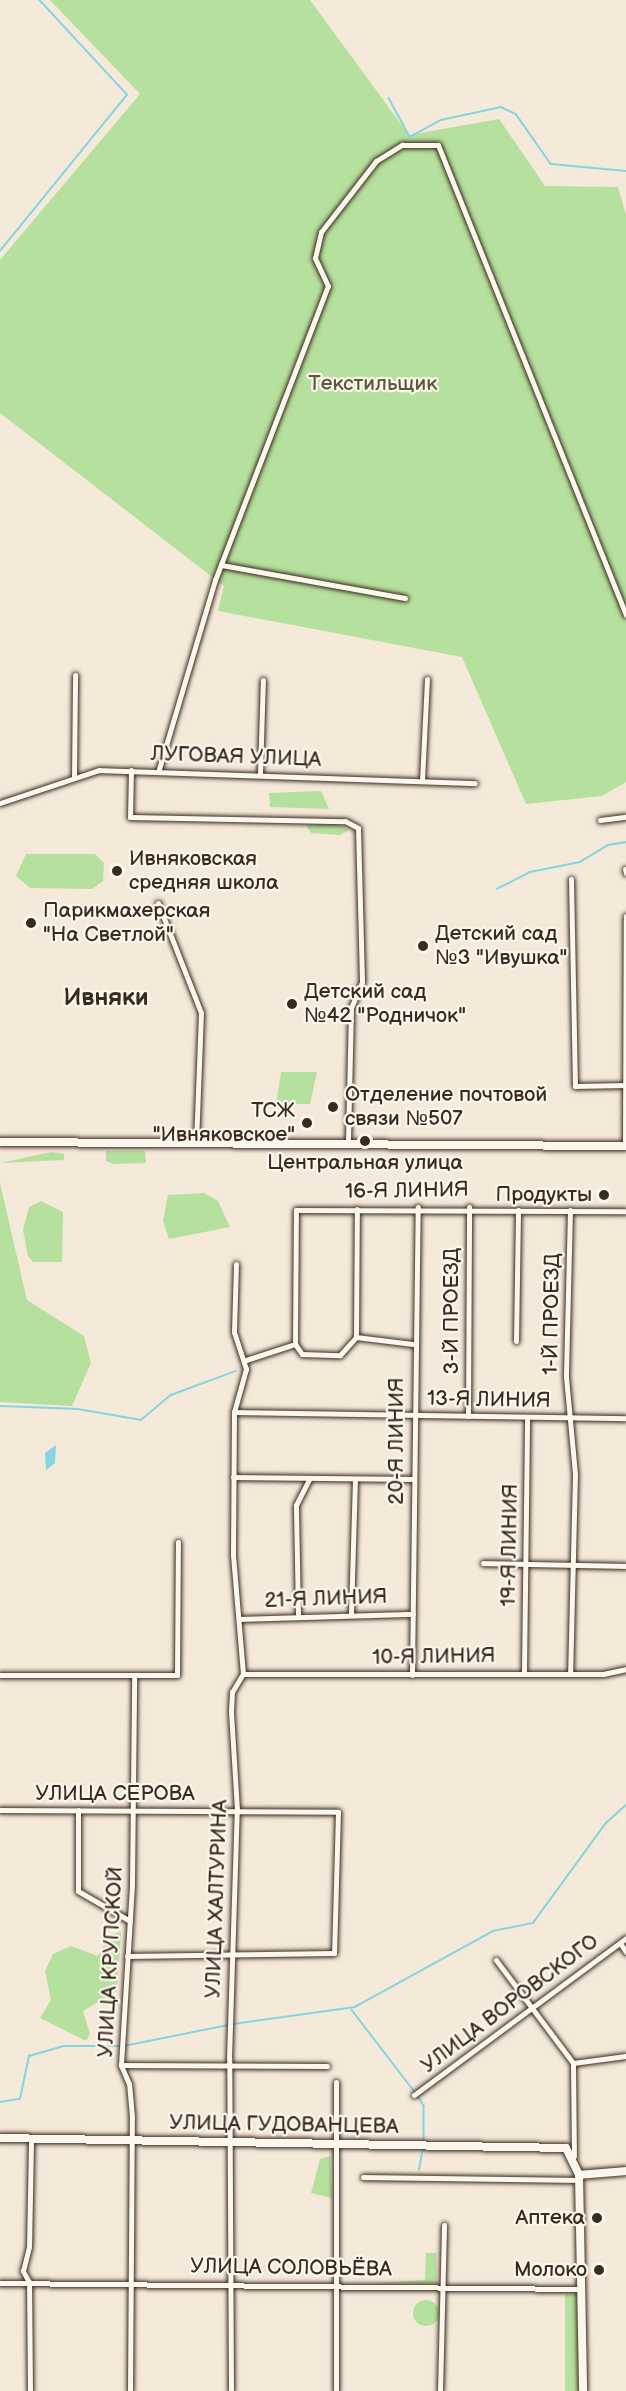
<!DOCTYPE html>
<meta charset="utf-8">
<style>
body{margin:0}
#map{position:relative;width:626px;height:2391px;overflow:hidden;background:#f5e9d9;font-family:"Balsamiq Sans",sans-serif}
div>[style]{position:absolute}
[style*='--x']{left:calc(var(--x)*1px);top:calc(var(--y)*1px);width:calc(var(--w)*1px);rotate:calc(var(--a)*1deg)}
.green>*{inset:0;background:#b6e09d}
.round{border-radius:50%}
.water>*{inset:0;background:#85d5e1}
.stream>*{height:1.5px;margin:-0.75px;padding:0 0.75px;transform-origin:0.75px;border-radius:0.75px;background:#85d5e1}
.roads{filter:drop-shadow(0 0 2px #3b2a1e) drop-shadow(0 0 2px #3b2a1e)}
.street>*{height:5px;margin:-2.5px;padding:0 2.5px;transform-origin:2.5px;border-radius:2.5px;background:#fbf7ec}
.secondary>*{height:8px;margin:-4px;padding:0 4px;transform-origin:4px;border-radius:4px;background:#fbf7ec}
.dots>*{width:16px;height:16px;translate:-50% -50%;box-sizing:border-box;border:3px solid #fbf7ec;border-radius:50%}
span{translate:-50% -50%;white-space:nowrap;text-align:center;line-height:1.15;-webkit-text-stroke:4.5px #fbf7ec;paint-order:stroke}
.park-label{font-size:21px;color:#5a583e}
.street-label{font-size:21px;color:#3b2a1e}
.poi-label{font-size:21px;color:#3b2a1e}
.left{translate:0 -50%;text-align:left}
.right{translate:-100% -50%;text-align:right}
.quarter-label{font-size:24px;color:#3b2a1e;font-weight:700}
</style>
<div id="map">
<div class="green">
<div style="clip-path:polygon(50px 0,310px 0,409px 135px,499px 119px,545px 186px,618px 187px,626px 215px,626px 782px,602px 796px,526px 804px,462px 657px,218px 611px,224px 586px,0 413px,0 260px,140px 94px)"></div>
<div style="clip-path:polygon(321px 791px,329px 809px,270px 807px,269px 793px)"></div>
<div style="clip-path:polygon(335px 823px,349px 830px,340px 835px,311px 833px,306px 825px)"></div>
<div style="clip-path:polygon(26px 854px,95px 854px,104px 863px,103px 881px,92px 889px,30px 888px,16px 876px)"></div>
<div style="clip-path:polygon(281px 1072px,317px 1072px,310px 1104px,276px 1104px)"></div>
<div style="clip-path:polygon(106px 1151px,145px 1151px,146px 1163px,114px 1164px,106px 1161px)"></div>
<div style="clip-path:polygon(51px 1152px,64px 1154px,64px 1160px,0 1163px)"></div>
<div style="clip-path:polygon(0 1183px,27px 1300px,84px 1336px,91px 1363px,72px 1406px,0 1402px)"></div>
<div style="clip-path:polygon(204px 1193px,218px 1201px,230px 1227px,169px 1239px,163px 1221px,168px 1195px)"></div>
<div style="clip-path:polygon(41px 1201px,63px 1212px,62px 1262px,33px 1262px,28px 1256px,23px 1230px,29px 1207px)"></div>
<div style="clip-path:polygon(121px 1932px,117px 1991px,83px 2011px,90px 2034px,86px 2041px,40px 2018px,51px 2000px,45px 1971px,53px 1954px,71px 1946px,98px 1956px,110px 1934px)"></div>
<div style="clip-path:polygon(330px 2156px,332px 2198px,311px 2193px,320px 2159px)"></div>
<div style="clip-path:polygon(426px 2253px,436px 2253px,437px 2283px,376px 2283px,425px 2280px)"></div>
<div style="clip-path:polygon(565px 2294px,578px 2294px,578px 2391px,565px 2391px)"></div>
<div class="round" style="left:413px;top:2300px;width:26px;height:26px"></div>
</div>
<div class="water">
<div style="clip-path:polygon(56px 1445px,55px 1463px,46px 1470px,45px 1453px)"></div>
</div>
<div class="stream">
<div style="--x:389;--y:98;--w:44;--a:61.7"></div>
<div style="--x:410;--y:137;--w:35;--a:-29"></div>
<div style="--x:441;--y:120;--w:61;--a:-12.2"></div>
<div style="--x:501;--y:107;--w:17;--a:25"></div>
<div style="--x:516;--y:114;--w:61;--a:55"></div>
<div style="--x:551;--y:164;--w:75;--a:5.3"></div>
<div style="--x:0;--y:251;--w:201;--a:-50.9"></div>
<div style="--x:127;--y:95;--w:129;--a:-132.8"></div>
<div style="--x:497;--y:889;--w:37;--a:-27"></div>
<div style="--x:530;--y:872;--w:51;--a:-11.3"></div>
<div style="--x:580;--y:862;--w:33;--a:-31"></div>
<div style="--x:608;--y:845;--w:18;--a:-9"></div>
<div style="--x:0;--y:1406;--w:78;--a:2.2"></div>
<div style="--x:78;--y:1409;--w:64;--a:9.9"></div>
<div style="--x:141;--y:1420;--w:39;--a:-40"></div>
<div style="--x:171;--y:1395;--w:69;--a:-20.3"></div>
<div style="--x:352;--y:2010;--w:103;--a:52.5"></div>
<div style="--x:233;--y:2024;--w:123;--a:-7.9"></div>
<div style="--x:355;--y:2007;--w:158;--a:-28.8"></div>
<div style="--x:493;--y:1931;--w:41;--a:-11.3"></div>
<div style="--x:533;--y:1923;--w:124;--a:-53.9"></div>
<div style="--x:606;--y:1823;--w:27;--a:-42"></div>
<div style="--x:124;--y:2046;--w:106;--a:-11.4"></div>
<div style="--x:418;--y:2096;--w:12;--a:59"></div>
<div style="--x:424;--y:2106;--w:37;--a:90"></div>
<div style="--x:0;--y:2102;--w:20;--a:-9"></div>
<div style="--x:20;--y:2099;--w:44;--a:-78.2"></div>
<div style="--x:29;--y:2056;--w:35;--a:-16"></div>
<div style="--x:63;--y:2046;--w:56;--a:0"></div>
<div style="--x:419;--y:2170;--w:23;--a:-80"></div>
</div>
<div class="roads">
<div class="street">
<div style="--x:221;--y:565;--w:187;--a:10.2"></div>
<div style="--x:159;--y:769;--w:197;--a:-73.5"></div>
<div style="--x:215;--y:580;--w:315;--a:-69"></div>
<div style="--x:328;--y:286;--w:31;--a:-115"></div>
<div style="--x:315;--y:258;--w:27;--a:-77"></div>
<div style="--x:321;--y:232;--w:90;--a:-52.2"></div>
<div style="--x:376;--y:161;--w:31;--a:-32"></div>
<div style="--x:402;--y:145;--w:36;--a:0"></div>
<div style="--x:438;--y:145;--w:506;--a:68.2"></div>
<div style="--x:131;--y:770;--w:47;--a:91.2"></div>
<div style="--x:130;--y:817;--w:215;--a:1.1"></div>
<div style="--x:345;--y:821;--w:15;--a:28"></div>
<div style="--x:358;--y:828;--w:154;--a:88.5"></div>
<div style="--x:362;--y:982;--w:28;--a:113"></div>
<div style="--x:351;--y:1008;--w:136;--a:91.3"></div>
<div style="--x:260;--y:773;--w:93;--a:-88.2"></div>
<div style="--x:74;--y:778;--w:103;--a:-89.4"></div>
<div style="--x:422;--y:781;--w:102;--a:-87.2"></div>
<div style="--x:0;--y:803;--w:104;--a:-18.4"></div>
<div style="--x:99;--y:770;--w:376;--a:2"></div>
<div style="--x:600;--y:820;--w:26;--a:-7"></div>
<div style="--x:625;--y:869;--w:4;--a:76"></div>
<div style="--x:571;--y:879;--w:207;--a:88.9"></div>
<div style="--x:575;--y:1086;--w:50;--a:-1.1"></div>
<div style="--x:158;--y:903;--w:118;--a:68.6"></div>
<div style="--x:201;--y:1013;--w:128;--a:92.2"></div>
<div style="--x:625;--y:1146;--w:230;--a:-89.8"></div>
<div style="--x:570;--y:1210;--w:167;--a:91.4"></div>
<div style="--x:566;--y:1377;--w:97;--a:84.7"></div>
<div style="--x:575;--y:1474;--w:199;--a:91.4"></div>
<div style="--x:236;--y:1264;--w:68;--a:91.7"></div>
<div style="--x:234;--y:1332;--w:39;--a:72"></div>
<div style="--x:246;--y:1369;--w:45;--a:105.6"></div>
<div style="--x:234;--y:1412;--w:392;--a:0.9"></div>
<div style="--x:356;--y:1337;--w:128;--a:-89.6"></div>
<div style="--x:516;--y:1341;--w:131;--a:-89.1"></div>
<div style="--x:295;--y:1344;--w:134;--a:-89.6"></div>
<div style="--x:296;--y:1210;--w:330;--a:0.2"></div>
<div style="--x:246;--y:1360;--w:52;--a:-18.1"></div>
<div style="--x:295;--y:1344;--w:12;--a:55"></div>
<div style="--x:302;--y:1354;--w:38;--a:2"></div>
<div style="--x:340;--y:1355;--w:24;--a:-48"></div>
<div style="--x:356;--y:1337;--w:57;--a:7"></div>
<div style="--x:468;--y:1416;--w:209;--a:-89.7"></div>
<div style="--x:233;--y:1477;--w:179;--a:0.6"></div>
<div style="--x:483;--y:1563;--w:143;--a:1.2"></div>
<div style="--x:351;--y:1613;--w:134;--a:-88.3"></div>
<div style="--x:298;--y:1614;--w:109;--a:-91.1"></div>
<div style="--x:296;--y:1505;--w:29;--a:-63"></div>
<div style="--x:240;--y:1619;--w:173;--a:-1.7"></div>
<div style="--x:524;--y:1672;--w:255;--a:-89.3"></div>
<div style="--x:243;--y:1674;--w:360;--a:0"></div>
<div style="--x:603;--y:1674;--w:24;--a:-12"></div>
<div style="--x:0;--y:1675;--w:177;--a:0"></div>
<div style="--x:177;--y:1675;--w:133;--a:-89.6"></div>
<div style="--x:412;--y:1675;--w:468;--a:-89.3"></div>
<div style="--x:0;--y:1810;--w:338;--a:0.3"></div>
<div style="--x:338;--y:1812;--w:141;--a:91.6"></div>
<div style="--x:334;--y:1953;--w:207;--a:179.2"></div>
<div style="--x:78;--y:1810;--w:81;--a:90"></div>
<div style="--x:78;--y:1891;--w:60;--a:30"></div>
<div style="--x:620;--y:1943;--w:11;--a:56"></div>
<div style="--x:496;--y:1960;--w:129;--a:53.2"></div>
<div style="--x:573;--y:2063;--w:93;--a:89.4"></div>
<div style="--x:573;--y:2063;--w:53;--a:-7.5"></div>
<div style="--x:121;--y:2065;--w:206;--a:0.3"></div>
<div style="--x:336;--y:2082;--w:309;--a:90"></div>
<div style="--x:414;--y:2095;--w:264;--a:-36.5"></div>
<div style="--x:363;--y:2177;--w:216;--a:0.8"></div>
<div style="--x:0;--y:2283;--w:582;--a:0.59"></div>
<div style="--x:30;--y:2391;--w:109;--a:-90.5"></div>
<div style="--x:29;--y:2282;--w:13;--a:-119"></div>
<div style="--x:23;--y:2271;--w:25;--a:-76"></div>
<div style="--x:29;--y:2247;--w:109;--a:-88.9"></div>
<div style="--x:130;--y:2391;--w:274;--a:-89.6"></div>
<div style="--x:132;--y:2117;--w:33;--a:-95"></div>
<div style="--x:129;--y:2084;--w:21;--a:-113"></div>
<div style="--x:121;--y:2065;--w:180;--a:-86.5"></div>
<div style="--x:132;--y:1885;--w:208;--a:-89.4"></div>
<div style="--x:231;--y:2391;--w:333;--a:-90.3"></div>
<div style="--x:229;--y:2058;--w:248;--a:-88.2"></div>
<div style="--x:237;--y:1810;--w:99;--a:-93.5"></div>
<div style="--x:231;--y:1711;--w:19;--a:-87"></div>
<div style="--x:232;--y:1692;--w:21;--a:-59"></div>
<div style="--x:243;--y:1674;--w:120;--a:-94.8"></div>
<div style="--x:233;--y:1554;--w:142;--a:-89.6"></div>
<div style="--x:440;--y:2391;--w:166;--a:-88.6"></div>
</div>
<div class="secondary">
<div style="--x:0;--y:1142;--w:626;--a:0.37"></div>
<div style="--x:0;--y:2138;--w:566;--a:1.01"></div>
<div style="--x:566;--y:2148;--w:30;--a:64"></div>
<div style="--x:579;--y:2175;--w:216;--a:88.9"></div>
<div style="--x:579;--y:2175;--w:47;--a:-4.9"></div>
</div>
</div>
<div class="dots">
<div style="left:117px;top:871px;background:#3b2a1e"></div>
<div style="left:31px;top:923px;background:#3b2a1e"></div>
<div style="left:423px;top:946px;background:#3b2a1e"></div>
<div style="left:292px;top:1004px;background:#3b2a1e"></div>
<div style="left:333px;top:1107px;background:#3b2a1e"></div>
<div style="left:307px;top:1123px;background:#3b2a1e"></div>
<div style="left:365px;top:1141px;background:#3b2a1e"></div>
<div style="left:604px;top:1195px;background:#3b2a1e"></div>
<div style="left:597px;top:2218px;background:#3b2a1e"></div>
<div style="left:599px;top:2270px;background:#3b2a1e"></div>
</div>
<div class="park-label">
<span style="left:373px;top:384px">Текстильщик</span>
</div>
<div class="street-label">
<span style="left:236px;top:757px;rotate:2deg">ЛУГОВАЯ УЛИЦА</span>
<span style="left:407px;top:1191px;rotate:-1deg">16-Я ЛИНИЯ</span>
<span style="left:452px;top:1311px;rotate:-90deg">3-Й ПРОЕЗД</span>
<span style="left:552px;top:1314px;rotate:-89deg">1-Й ПРОЕЗД</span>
<span style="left:489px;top:1400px;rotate:1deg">13-Я ЛИНИЯ</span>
<span style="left:397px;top:1441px;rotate:-90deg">20-Я ЛИНИЯ</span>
<span style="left:510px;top:1545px;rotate:-89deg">19-Я ЛИНИЯ</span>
<span style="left:326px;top:1599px;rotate:-2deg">21-Я ЛИНИЯ</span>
<span style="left:434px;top:1657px;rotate:-1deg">10-Я ЛИНИЯ</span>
<span style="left:115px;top:1794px">УЛИЦА СЕРОВА</span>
<span style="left:217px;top:1899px;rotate:-88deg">УЛИЦА ХАЛТУРИНА</span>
<span style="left:111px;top:1962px;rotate:-87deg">УЛИЦА КРУПСКОЙ</span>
<span style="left:510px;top:2004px;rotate:-37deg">УЛИЦА ВОРОВСКОГО</span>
<span style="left:284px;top:2125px;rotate:1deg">УЛИЦА ГУДОВАНЦЕВА</span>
<span style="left:291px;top:2268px;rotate:1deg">УЛИЦА СОЛОВЬЁВА</span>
</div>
<div class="poi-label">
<span class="left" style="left:129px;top:871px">Ивняковская<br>средняя школа</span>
<span class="left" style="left:43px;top:923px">Парикмахерская<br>"На Светлой"</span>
<span class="left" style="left:435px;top:946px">Детский сад<br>№3 "Ивушка"</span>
<span class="left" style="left:304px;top:1004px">Детский сад<br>№42 "Родничок"</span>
<span class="left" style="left:345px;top:1107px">Отделение почтовой<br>связи №507</span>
<span class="right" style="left:295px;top:1123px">ТСЖ<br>"Ивняковское"</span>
<span style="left:365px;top:1163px">Центральная улица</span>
<span class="right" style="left:592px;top:1195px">Продукты</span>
<span class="right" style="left:585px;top:2218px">Аптека</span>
<span class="right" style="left:587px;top:2270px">Молоко</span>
</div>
<div class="quarter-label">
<span style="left:106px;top:998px">Ивняки</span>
</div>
</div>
